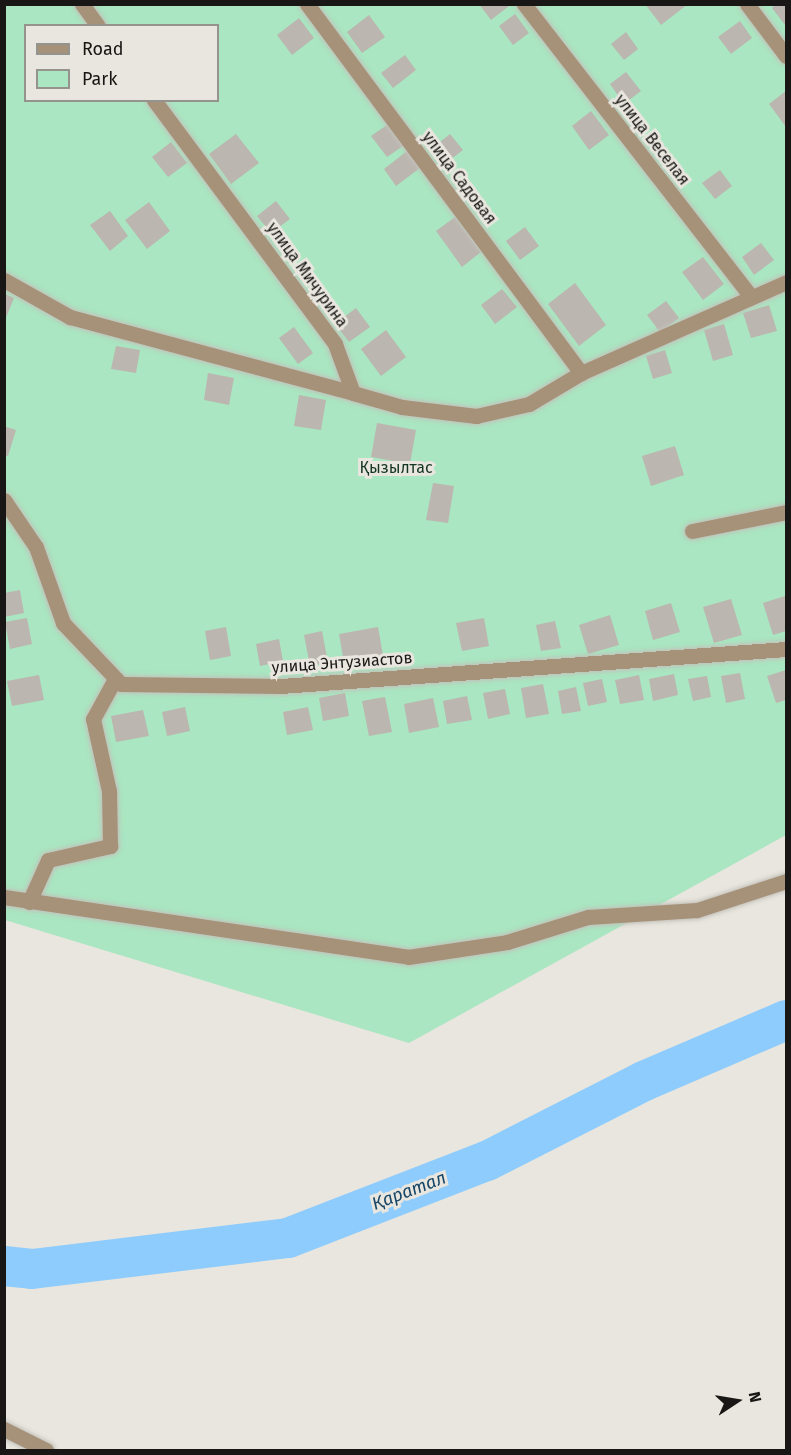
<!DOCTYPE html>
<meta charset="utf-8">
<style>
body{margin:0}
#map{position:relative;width:791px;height:1455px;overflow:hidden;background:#e8e6de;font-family:"Fira Sans",sans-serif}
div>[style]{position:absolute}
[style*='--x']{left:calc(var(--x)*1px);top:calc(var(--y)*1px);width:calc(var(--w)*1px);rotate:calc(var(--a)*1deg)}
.green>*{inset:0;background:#a9e6c1}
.river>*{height:40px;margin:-20px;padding:0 20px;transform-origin:20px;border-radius:20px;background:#8dccfd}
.building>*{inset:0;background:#bcb6b0}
.roads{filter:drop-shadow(0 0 2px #c3c1ba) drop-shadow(0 0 2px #c3c1ba)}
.minor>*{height:15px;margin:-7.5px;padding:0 7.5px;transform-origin:7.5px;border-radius:7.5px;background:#a69179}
span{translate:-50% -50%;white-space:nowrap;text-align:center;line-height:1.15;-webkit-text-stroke:6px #e8e6de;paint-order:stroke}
.street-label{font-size:16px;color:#181715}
.park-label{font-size:16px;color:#153524}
.water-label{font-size:18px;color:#174667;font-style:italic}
.frame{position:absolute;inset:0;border:6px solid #181715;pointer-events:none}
.legend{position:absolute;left:24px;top:24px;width:195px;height:78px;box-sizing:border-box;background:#e8e6de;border:2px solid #95938e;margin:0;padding:8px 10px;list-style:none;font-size:18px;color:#181715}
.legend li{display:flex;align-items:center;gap:12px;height:30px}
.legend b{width:30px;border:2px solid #95938e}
.north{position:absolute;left:707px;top:1371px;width:60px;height:60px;-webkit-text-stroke:4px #e8e6de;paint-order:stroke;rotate:78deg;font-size:16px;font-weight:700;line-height:24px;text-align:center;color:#181715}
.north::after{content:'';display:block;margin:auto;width:21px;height:27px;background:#181715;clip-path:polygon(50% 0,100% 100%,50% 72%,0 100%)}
</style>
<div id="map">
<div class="green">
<div style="clip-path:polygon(evenodd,4px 5px,786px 5px,786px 835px,409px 1043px,5px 920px,4px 5px,26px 26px,218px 26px,218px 100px,26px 100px,26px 26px)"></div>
</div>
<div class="river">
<div style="--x:4;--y:1266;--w:28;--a:6"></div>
<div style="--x:32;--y:1269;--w:258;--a:-6.9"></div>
<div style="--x:288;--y:1238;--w:213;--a:-21.2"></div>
<div style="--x:487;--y:1161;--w:176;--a:-27"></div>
<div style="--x:644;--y:1081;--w:155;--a:-23.2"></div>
</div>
<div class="building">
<div style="clip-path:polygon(479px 4px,508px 4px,509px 6px,491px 20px)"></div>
<div style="clip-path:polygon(645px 4px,688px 4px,661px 25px)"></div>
<div style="clip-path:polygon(776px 4px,786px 4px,785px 25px,772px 8px)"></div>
<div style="clip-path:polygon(515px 14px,529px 33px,513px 45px,499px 26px)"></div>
<div style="clip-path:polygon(369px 15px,385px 37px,362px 53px,347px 32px)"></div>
<div style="clip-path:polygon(299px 18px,314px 38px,292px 55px,277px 35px)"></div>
<div style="clip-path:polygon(740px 21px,752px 38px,731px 54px,718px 37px)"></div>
<div style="clip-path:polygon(626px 32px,638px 49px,624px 60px,611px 44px)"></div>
<div style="clip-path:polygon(405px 55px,416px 70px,393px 88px,381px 73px)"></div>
<div style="clip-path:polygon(626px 72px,641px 91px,624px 104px,610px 84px)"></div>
<div style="clip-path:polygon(786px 91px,786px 127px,769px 104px)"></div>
<div style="clip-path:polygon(591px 111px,609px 135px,589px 150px,572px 126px)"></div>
<div style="clip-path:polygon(387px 125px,403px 146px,387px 157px,371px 136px)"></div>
<div style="clip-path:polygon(236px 134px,259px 163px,231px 184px,209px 154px)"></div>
<div style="clip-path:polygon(450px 134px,463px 150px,446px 163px,435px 146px)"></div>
<div style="clip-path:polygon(171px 142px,187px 163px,168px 177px,152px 157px)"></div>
<div style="clip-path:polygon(407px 151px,420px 168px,396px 186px,384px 169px)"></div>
<div style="clip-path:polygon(720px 170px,732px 186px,715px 199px,702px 183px)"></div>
<div style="clip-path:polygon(276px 201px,290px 219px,271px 233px,257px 216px)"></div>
<div style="clip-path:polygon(149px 202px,170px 231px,147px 249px,125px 220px)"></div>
<div style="clip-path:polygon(110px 211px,128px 236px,110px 251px,90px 225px)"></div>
<div style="clip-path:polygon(455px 217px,481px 252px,462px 267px,436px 231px)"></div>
<div style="clip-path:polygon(525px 227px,539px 246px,520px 260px,506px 241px)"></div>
<div style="clip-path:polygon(761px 243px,774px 260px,754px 275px,742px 257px)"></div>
<div style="clip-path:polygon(703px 257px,724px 284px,703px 300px,682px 272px)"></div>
<div style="clip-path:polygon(575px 283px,606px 325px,579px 346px,548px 304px)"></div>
<div style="clip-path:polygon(502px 289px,517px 307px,495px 324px,481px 305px)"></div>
<div style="clip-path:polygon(5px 294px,14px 298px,5px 320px)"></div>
<div style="clip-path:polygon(666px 301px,679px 318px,660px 332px,647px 315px)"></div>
<div style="clip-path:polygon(769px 305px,777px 331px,751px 338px,743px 313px)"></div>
<div style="clip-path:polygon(356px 308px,370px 327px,349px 342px,335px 324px)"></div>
<div style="clip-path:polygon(724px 324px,733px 355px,713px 361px,704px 330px)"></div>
<div style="clip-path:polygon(294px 327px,313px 353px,298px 364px,279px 338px)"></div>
<div style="clip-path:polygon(386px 330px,406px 357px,381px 376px,361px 349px)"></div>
<div style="clip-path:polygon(116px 346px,140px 350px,136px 373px,111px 369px)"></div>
<div style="clip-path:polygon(665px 350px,672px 373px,653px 379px,646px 356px)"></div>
<div style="clip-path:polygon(208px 373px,234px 378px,229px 405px,204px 400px)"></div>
<div style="clip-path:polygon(299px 395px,326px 400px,321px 430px,294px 426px)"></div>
<div style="clip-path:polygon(377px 423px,416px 430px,410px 464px,371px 457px)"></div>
<div style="clip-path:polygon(4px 426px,16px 430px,8px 456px,4px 455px)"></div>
<div style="clip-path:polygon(675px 446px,684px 475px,651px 486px,642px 456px)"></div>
<div style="clip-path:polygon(433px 483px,454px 486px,448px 523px,426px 520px)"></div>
<div style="clip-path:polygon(20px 590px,24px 613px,4px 617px,4px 593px)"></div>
<div style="clip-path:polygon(785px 596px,786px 631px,773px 635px,763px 603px)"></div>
<div style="clip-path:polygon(731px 599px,742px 635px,714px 643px,703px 607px)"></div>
<div style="clip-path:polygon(671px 603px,680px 632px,653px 640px,645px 611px)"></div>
<div style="clip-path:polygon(610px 615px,619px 645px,588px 654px,579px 625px)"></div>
<div style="clip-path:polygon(27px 618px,32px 644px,10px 649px,5px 622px)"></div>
<div style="clip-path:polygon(484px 618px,489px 646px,462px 651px,456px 623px)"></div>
<div style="clip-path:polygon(555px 621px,561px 648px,541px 651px,536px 625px)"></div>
<div style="clip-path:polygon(226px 627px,231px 656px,210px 660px,205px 631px)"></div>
<div style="clip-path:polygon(378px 627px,383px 655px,344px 663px,339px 634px)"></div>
<div style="clip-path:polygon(322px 631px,328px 663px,310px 666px,304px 635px)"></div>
<div style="clip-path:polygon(279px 639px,283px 661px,260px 666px,256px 644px)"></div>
<div style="clip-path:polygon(786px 670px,786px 700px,776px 703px,767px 676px)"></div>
<div style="clip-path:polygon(740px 673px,745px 699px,726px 703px,721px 676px)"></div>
<div style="clip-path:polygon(674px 674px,678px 695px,653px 701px,649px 679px)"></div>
<div style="clip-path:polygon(39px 675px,44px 700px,12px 706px,7px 681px)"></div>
<div style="clip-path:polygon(639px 675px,644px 700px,620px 704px,615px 680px)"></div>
<div style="clip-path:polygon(707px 676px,711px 697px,693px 701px,688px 679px)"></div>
<div style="clip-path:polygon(602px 679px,607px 702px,588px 706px,583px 683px)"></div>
<div style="clip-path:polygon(543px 684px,549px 714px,526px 718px,521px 688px)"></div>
<div style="clip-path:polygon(576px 687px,581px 711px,562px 714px,558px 691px)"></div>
<div style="clip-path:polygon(505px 689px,510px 714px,488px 719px,483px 693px)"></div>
<div style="clip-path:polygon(345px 693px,349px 716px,323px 721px,319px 698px)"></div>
<div style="clip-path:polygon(467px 696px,472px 720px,447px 724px,443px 701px)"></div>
<div style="clip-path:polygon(385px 697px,392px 732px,369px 736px,362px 701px)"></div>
<div style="clip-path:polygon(433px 698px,439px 727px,409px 733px,404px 704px)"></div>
<div style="clip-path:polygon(185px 707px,190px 731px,167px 736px,162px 712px)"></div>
<div style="clip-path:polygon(308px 707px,313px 730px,287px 735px,283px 712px)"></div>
<div style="clip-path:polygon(143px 710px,149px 736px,116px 742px,111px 716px)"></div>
</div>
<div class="roads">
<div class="minor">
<div style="--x:82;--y:4;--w:27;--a:54"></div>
<div style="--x:307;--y:4;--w:460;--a:53.4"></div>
<div style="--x:524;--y:4;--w:371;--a:52.2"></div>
<div style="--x:747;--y:4;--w:65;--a:53.1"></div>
<div style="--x:154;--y:100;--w:304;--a:53.4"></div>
<div style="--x:335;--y:344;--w:52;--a:69.8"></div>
<div style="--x:353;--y:393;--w:51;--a:15.9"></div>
<div style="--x:402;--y:407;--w:75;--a:6.9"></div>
<div style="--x:476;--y:416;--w:54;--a:-12.8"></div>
<div style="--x:529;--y:404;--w:61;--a:-30.8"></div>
<div style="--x:581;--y:373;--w:224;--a:-23.9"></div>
<div style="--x:4;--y:280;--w:76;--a:29.3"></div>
<div style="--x:70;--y:317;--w:293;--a:15"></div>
<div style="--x:4;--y:500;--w:57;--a:55.8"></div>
<div style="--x:36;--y:547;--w:81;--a:70.4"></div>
<div style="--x:63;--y:623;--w:84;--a:46.4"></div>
<div style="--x:121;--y:684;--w:160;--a:0.7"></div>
<div style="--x:281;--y:686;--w:506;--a:-4.19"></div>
<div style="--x:692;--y:531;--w:96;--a:-11.4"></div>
<div style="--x:4;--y:897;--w:408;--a:8.4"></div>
<div style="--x:408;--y:957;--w:100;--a:-8.6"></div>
<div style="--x:507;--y:942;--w:85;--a:-17.2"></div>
<div style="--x:588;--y:917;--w:109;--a:-3.7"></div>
<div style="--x:697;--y:910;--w:94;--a:-18"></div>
<div style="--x:29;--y:902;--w:46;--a:-65.7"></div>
<div style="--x:48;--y:860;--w:64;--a:-12.7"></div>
<div style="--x:110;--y:846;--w:55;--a:-91"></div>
<div style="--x:109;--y:791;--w:74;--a:-102.5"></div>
<div style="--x:93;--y:719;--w:46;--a:-61.2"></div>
<div style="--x:4;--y:1429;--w:47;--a:26.6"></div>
</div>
</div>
<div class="street-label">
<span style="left:652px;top:140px;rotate:52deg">улица Веселая</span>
<span style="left:459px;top:178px;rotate:53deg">улица Садовая</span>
<span style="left:307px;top:275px;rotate:54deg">улица Мичурина</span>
<span style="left:342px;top:663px;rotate:-4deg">улица Энтузиастов</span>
</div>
<div class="park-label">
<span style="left:396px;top:468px">Қызылтас</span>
</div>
<div class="water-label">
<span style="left:409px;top:1191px;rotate:-21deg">Қаратал</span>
</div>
<div class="frame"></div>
<ul class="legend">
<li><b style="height:8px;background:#a69179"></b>Road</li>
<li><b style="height:16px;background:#a9e6c1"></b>Park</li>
</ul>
<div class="north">N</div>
</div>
